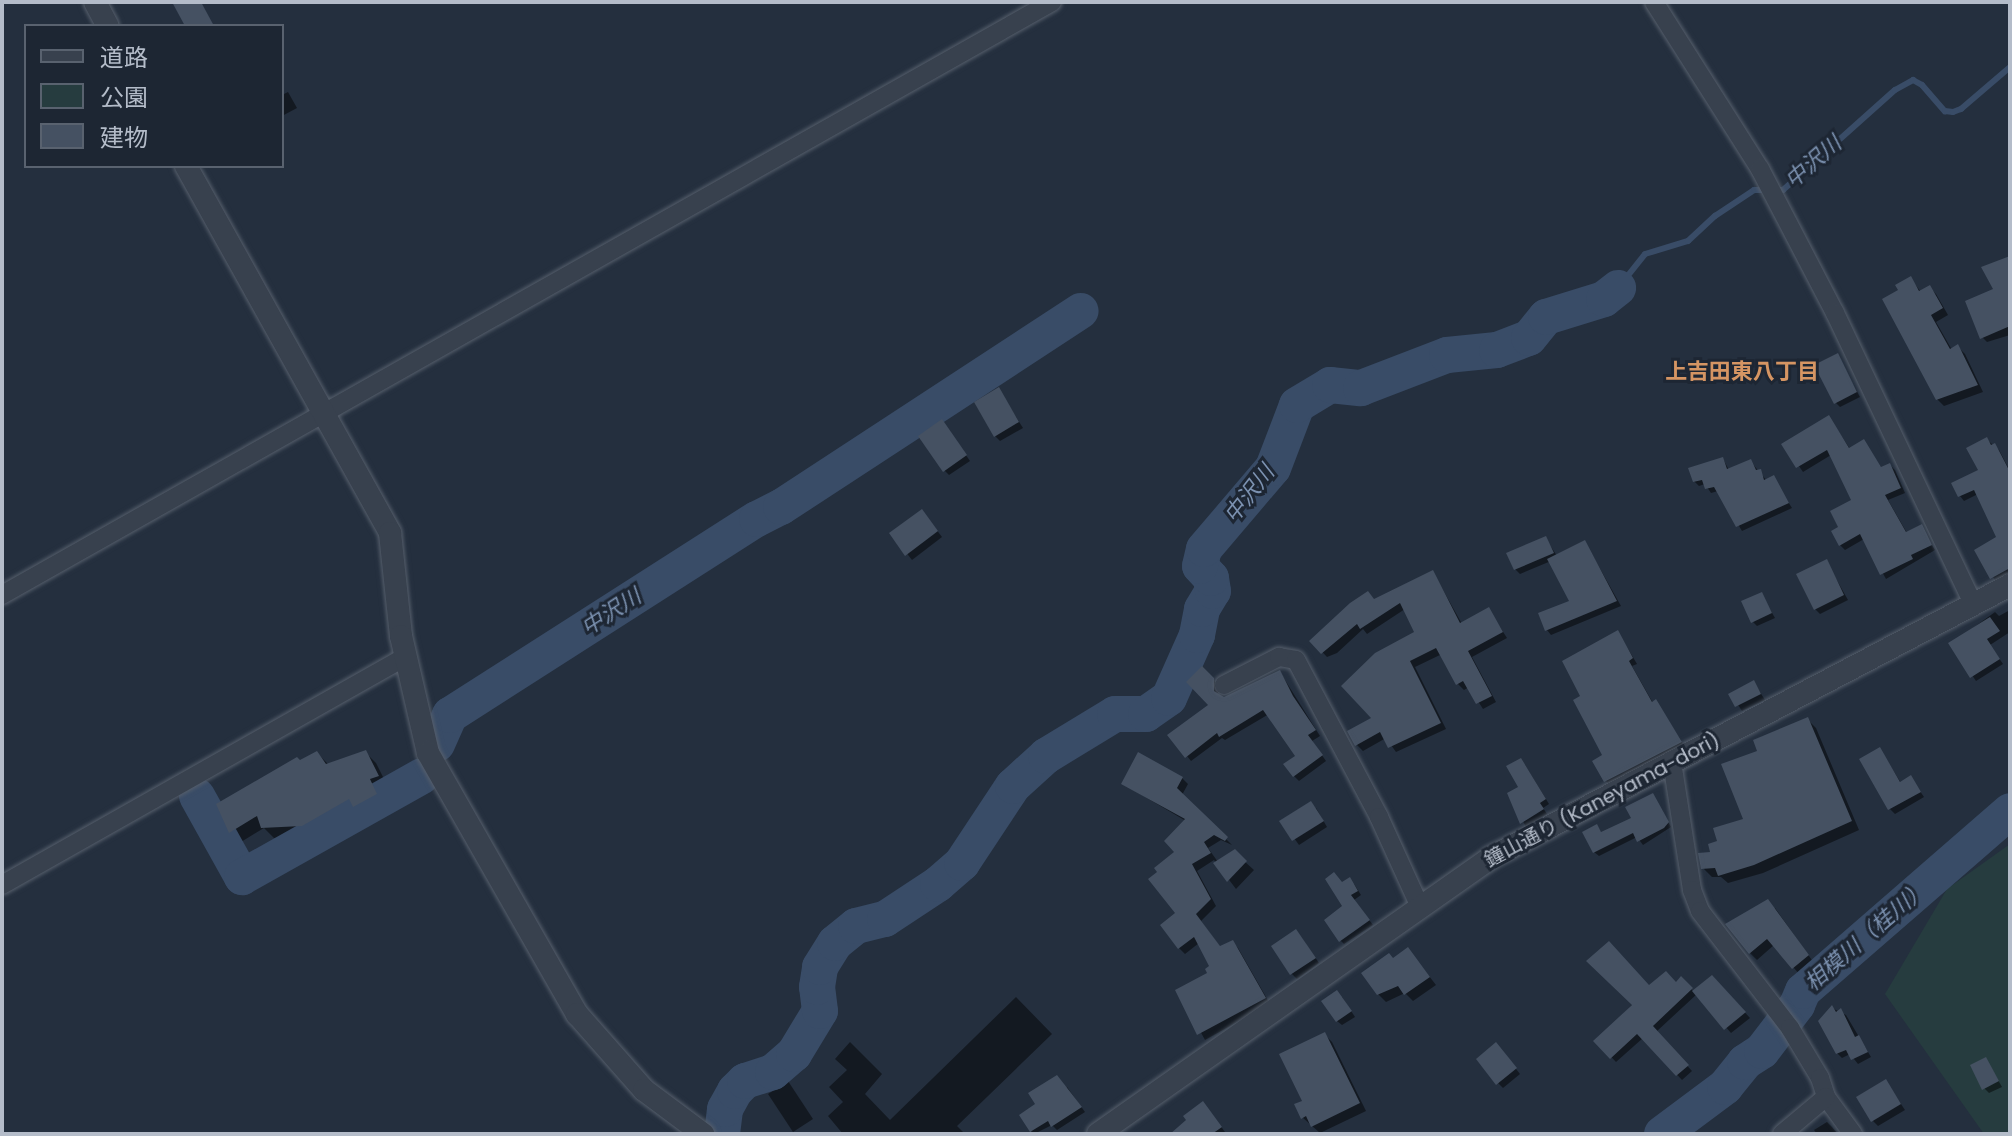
<!DOCTYPE html>
<meta charset="utf-8">
<style>
body{margin:0}
#map{position:relative;width:2012px;height:1136px;overflow:hidden;background:#242f3e;font-family:Poppins,"Noto Sans JP",sans-serif}
div>[style]{position:absolute}
[style*='--x']{left:calc(var(--x)*1px);top:calc(var(--y)*1px);width:calc(var(--w)*1px);rotate:calc(var(--a)*1deg)}
.green>*{inset:0;background:#263c3f}
.shadow>*{inset:0;background:#0007}
.stream>*{height:6px;margin:-3px;padding:0 3px;transform-origin:3px;border-radius:3px;background:#394c67}
.river>*{height:36px;margin:-18px;padding:0 18px;transform-origin:18px;border-radius:18px;background:#394c67}
.building>*{inset:0;background:#455162}
.roads{filter:drop-shadow(0 0 2px #565f6c) drop-shadow(0 0 2px #565f6c)}
.minor>*{height:18px;margin:-9px;padding:0 9px;transform-origin:9px;border-radius:9px;background:#38414e}
.tertiary>*{height:22px;margin:-11px;padding:0 11px;transform-origin:11px;border-radius:11px;background:#38414e}
span{translate:-50% -50%;white-space:nowrap;text-align:center;line-height:1.15;-webkit-text-stroke:6px #1d2633;paint-order:stroke}
.street-label{font-size:20px;color:#b4bcc9}
.water-label{font-size:22px;color:#7c92b1;font-style:italic}
.neighbourhood-label{font-size:22px;color:#d59563;font-weight:700}
.frame{position:absolute;inset:0;border:4px solid #b4bcc9;pointer-events:none}
.legend{position:absolute;left:24px;top:24px;width:260px;height:144px;box-sizing:border-box;background:#1d2633;border:2px solid #59626f;margin:0;padding:10px 14px;list-style:none;font-size:24px;color:#b4bcc9}
.legend li{display:flex;align-items:center;gap:16px;height:40px}
.legend b{width:40px;border:2px solid #59626f}
</style>
<div id="map">
<div class="green">
<div style="clip-path:polygon(2010px 844px,2010px 1134px,1984px 1134px,1885px 994px,1947px 889px)"></div>
</div>
<div class="shadow">
<div style="clip-path:polygon(288px 92px,297px 108px,282px 116px,282px 95px)"></div>
<div style="clip-path:polygon(2010px 258px,2010px 335px,1987px 342px,1982px 337px)"></div>
<div style="clip-path:polygon(1910px 278px,1921px 292px,1930px 288px,1936px 294px,1948px 315px,1936px 322px,1952px 350px,1958px 347px,1965px 354px,1983px 392px,1944px 406px,1937px 399px,1901px 291px)"></div>
<div style="clip-path:polygon(1837px 355px,1860px 397px,1840px 407px,1835px 402px)"></div>
<div style="clip-path:polygon(999px 390px,1023px 428px,1000px 441px,995px 436px)"></div>
<div style="clip-path:polygon(1829px 417px,1850px 449px,1864px 442px,1882px 469px,1890px 465px,1895px 470px,1905px 493px,1888px 500px,1907px 533px,1921px 527px,1935px 550px,1886px 579px,1864px 539px,1845px 550px,1840px 545px,1841px 528px,1854px 501px,1831px 455px,1803px 472px,1784px 444px)"></div>
<div style="clip-path:polygon(946px 426px,970px 461px,949px 475px,944px 470px)"></div>
<div style="clip-path:polygon(1986px 439px,1999px 450px,2010px 471px,2010px 575px,1997px 583px,1976px 551px,1999px 538px,1978px 494px,1964px 501px,1960px 496px,1981px 471px)"></div>
<div style="clip-path:polygon(1723px 459px,1729px 470px,1751px 462px,1767px 481px,1773px 478px,1792px 508px,1742px 531px,1718px 491px,1711px 493px,1705px 484px,1699px 486px,1694px 481px)"></div>
<div style="clip-path:polygon(926px 516px,942px 537px,912px 560px,892px 534px)"></div>
<div style="clip-path:polygon(1546px 539px,1557px 556px,1585px 542px,1621px 606px,1551px 635px,1547px 630px,1571px 602px,1551px 561px,1520px 574px,1515px 569px)"></div>
<div style="clip-path:polygon(1826px 561px,1848px 600px,1820px 614px,1815px 609px)"></div>
<div style="clip-path:polygon(1433px 572px,1462px 624px,1489px 610px,1507px 638px,1472px 657px,1496px 702px,1483px 709px,1469px 687px,1464px 690px,1458px 684px,1442px 654px,1415px 667px,1446px 729px,1396px 752px,1386px 738px,1363px 751px,1357px 745px,1417px 633px,1405px 609px,1367px 634px,1363px 629px,1337px 653px,1327px 657px,1312px 641px,1375px 601px)"></div>
<div style="clip-path:polygon(1761px 594px,1775px 618px,1757px 626px,1752px 621px)"></div>
<div style="clip-path:polygon(2010px 610px,2010px 632px,1990px 645px,2003px 664px,1976px 681px,1951px 644px,1995px 612px,1999px 616px)"></div>
<div style="clip-path:polygon(1618px 632px,1637px 664px,1632px 666px,1653px 703px,1660px 707px,1685px 747px,1611px 786px,1606px 781px,1605px 756px,1582px 697px)"></div>
<div style="clip-path:polygon(1202px 669px,1218px 685px,1218px 696px,1224px 699px,1280px 672px,1320px 736px,1312px 741px,1326px 761px,1299px 781px,1294px 776px,1298px 756px,1269px 714px,1225px 740px,1222px 738px,1191px 761px,1187px 756px,1211px 705px)"></div>
<div style="clip-path:polygon(1754px 683px,1765px 700px,1742px 711px,1731px 694px)"></div>
<div style="clip-path:polygon(1807px 719px,1816px 728px,1859px 830px,1763px 873px,1728px 883px,1721px 877px,1712px 877px,1703px 868px,1720px 842px,1745px 820px,1760px 752px)"></div>
<div style="clip-path:polygon(1880px 749px,1901px 783px,1911px 778px,1924px 797px,1895px 814px,1890px 809px)"></div>
<div style="clip-path:polygon(365px 752px,376px 763px,388px 787px,379px 790px,387px 805px,366px 817px,359px 810px,313px 836px,274px 838px,264px 828px,241px 842px,231px 831px,300px 763px,317px 753px,329px 765px)"></div>
<div style="clip-path:polygon(1525px 765px,1549px 804px,1543px 808px,1547px 814px,1526px 827px,1509px 794px,1520px 787px)"></div>
<div style="clip-path:polygon(1182px 778px,1188px 784px,1182px 795px,1232px 845px,1221px 840px,1208px 848px,1218px 862px,1234px 852px,1254px 870px,1236px 889px,1214px 860px,1197px 871px,1216px 906px,1201px 921px,1221px 948px,1232px 942px,1238px 948px,1270px 1004px,1205px 1040px,1178px 990px,1210px 974px,1212px 967px,1199px 943px,1185px 954px,1179px 948px,1178px 852px,1186px 821px,1123px 784px)"></div>
<div style="clip-path:polygon(1653px 795px,1671px 827px,1643px 845px,1637px 837px,1599px 856px,1594px 852px,1597px 826px,1602px 834px,1634px 819px)"></div>
<div style="clip-path:polygon(1316px 808px,1327px 827px,1299px 845px,1282px 821px)"></div>
<div style="clip-path:polygon(1342px 884px,1354px 884px,1361px 895px,1354px 900px,1373px 925px,1344px 944px,1340px 940px,1345px 907px)"></div>
<div style="clip-path:polygon(1775px 908px,1814px 963px,1800px 975px,1774px 945px,1757px 960px,1750px 953px)"></div>
<div style="clip-path:polygon(1301px 937px,1319px 963px,1297px 979px,1292px 974px)"></div>
<div style="clip-path:polygon(1408px 949px,1436px 985px,1413px 1001px,1405px 993px,1386px 1002px,1378px 994px,1394px 960px)"></div>
<div style="clip-path:polygon(1712px 977px,1750px 1018px,1731px 1033px,1697px 994px,1656px 1032px,1692px 1071px,1682px 1080px,1643px 1038px,1616px 1062px,1596px 1041px,1649px 988px,1676px 984px,1681px 979px,1694px 992px)"></div>
<div style="clip-path:polygon(1016px 997px,1052px 1034px,957px 1126px,965px 1134px,843px 1134px,828px 1116px,843px 1102px,829px 1087px,847px 1070px,835px 1059px,850px 1042px,882px 1074px,865px 1094px,890px 1120px)"></div>
<div style="clip-path:polygon(1342px 997px,1355px 1017px,1342px 1025px,1337px 1021px)"></div>
<div style="clip-path:polygon(1832px 1008px,1846px 1015px,1871px 1057px,1858px 1064px,1850px 1054px,1842px 1058px,1837px 1053px)"></div>
<div style="clip-path:polygon(1324px 1034px,1332px 1042px,1366px 1111px,1320px 1133px,1302px 1117px)"></div>
<div style="clip-path:polygon(1501px 1050px,1520px 1074px,1503px 1088px,1498px 1083px)"></div>
<div style="clip-path:polygon(1986px 1059px,2002px 1087px,1989px 1093px,1984px 1088px)"></div>
<div style="clip-path:polygon(788px 1081px,813px 1119px,793px 1132px,768px 1094px)"></div>
<div style="clip-path:polygon(1886px 1082px,1905px 1110px,1878px 1126px,1873px 1121px)"></div>
<div style="clip-path:polygon(1067px 1087px,1085px 1112px,1057px 1130px,1052px 1125px,1034px 1134px,1031px 1131px)"></div>
<div style="clip-path:polygon(1208px 1109px,1225px 1132px,1173px 1134px)"></div>
<div style="clip-path:polygon(1827px 1122px,1832px 1127px,1838px 1134px,1817px 1134px,1814px 1130px)"></div>
</div>
<div class="stream">
<div style="--x:1618;--y:288;--w:43;--a:-51.5"></div>
<div style="--x:1645;--y:254;--w:45;--a:-16.8"></div>
<div style="--x:1688;--y:241;--w:37;--a:-43"></div>
<div style="--x:1715;--y:216;--w:47;--a:-33.7"></div>
<div style="--x:1754;--y:190;--w:29;--a:0"></div>
<div style="--x:1783;--y:190;--w:150;--a:-41.8"></div>
<div style="--x:1895;--y:90;--w:21;--a:-29"></div>
<div style="--x:1913;--y:80;--w:10;--a:29"></div>
<div style="--x:1922;--y:85;--w:35;--a:49"></div>
<div style="--x:1945;--y:111;--w:8;--a:7"></div>
<div style="--x:1953;--y:112;--w:9;--a:-21"></div>
<div style="--x:1961;--y:109;--w:65;--a:-40.6"></div>
</div>
<div class="river">
<div style="--x:437;--y:744;--w:32;--a:-66"></div>
<div style="--x:450;--y:715;--w:364;--a:-32.6"></div>
<div style="--x:757;--y:519;--w:27;--a:-27"></div>
<div style="--x:781;--y:507;--w:358;--a:-33.2"></div>
<div style="--x:197;--y:796;--w:93;--a:60.9"></div>
<div style="--x:242;--y:877;--w:206;--a:-29.3"></div>
<div style="--x:722;--y:1134;--w:25;--a:-83"></div>
<div style="--x:725;--y:1109;--w:21;--a:-61"></div>
<div style="--x:735;--y:1091;--w:14;--a:-45"></div>
<div style="--x:745;--y:1081;--w:29;--a:-18"></div>
<div style="--x:773;--y:1072;--w:28;--a:-41"></div>
<div style="--x:794;--y:1054;--w:50;--a:-58.8"></div>
<div style="--x:820;--y:1011;--w:24;--a:-97"></div>
<div style="--x:817;--y:987;--w:20;--a:-81"></div>
<div style="--x:820;--y:967;--w:28;--a:-58"></div>
<div style="--x:835;--y:943;--w:27;--a:-39"></div>
<div style="--x:856;--y:926;--w:30;--a:-14"></div>
<div style="--x:885;--y:919;--w:64;--a:-33.4"></div>
<div style="--x:938;--y:884;--w:32;--a:-41"></div>
<div style="--x:962;--y:863;--w:92;--a:-56.5"></div>
<div style="--x:1013;--y:786;--w:45;--a:-42.3"></div>
<div style="--x:1046;--y:756;--w:81;--a:-31.3"></div>
<div style="--x:1115;--y:714;--w:31;--a:0"></div>
<div style="--x:1146;--y:714;--w:28;--a:-35"></div>
<div style="--x:1169;--y:698;--w:69;--a:-66"></div>
<div style="--x:1197;--y:635;--w:26;--a:-79"></div>
<div style="--x:1202;--y:609;--w:21;--a:-59"></div>
<div style="--x:1213;--y:591;--w:13;--a:-99"></div>
<div style="--x:1211;--y:578;--w:16;--a:-133"></div>
<div style="--x:1200;--y:566;--w:17;--a:-77"></div>
<div style="--x:1204;--y:549;--w:106;--a:-49.6"></div>
<div style="--x:1273;--y:468;--w:67;--a:-69.1"></div>
<div style="--x:1297;--y:405;--w:39;--a:-31"></div>
<div style="--x:1330;--y:385;--w:31;--a:6"></div>
<div style="--x:1361;--y:388;--w:92;--a:-21"></div>
<div style="--x:1447;--y:355;--w:50;--a:-5.7"></div>
<div style="--x:1497;--y:350;--w:34;--a:-21"></div>
<div style="--x:1529;--y:338;--w:27;--a:-51"></div>
<div style="--x:1546;--y:317;--w:61;--a:-17.2"></div>
<div style="--x:1604;--y:299;--w:18;--a:-38"></div>
<div style="--x:1662;--y:1134;--w:79;--a:-36.7"></div>
<div style="--x:1725;--y:1087;--w:32;--a:-51"></div>
<div style="--x:1745;--y:1062;--w:20;--a:-33"></div>
<div style="--x:1762;--y:1051;--w:58;--a:-52.7"></div>
<div style="--x:1797;--y:1005;--w:15;--a:-67"></div>
<div style="--x:1803;--y:991;--w:274;--a:-41"></div>
</div>
<div class="building">
<div style="clip-path:polygon(172px 2px,201px 2px,214px 26px,185px 26px)"></div>
<div style="clip-path:polygon(2010px 256px,2010px 326px,1980px 339px,1965px 301px,1993px 289px,1981px 267px)"></div>
<div style="clip-path:polygon(1911px 276px,1919px 291px,1930px 285px,1943px 308px,1931px 315px,1950px 349px,1958px 344px,1978px 385px,1936px 400px,1882px 299px,1898px 290px,1895px 285px)"></div>
<div style="clip-path:polygon(1838px 353px,1857px 392px,1834px 404px,1814px 365px)"></div>
<div style="clip-path:polygon(999px 387px,1019px 422px,994px 437px,974px 402px)"></div>
<div style="clip-path:polygon(1829px 415px,1849px 448px,1864px 439px,1881px 467px,1890px 463px,1901px 488px,1885px 495px,1906px 532px,1922px 524px,1932px 545px,1911px 555px,1913px 559px,1880px 575px,1860px 534px,1839px 546px,1831px 531px,1838px 527px,1830px 511px,1851px 500px,1827px 450px,1796px 468px,1781px 444px)"></div>
<div style="clip-path:polygon(942px 419px,967px 455px,943px 472px,918px 436px)"></div>
<div style="clip-path:polygon(1987px 437px,1991px 445px,1995px 443px,2010px 472px,2010px 568px,1990px 579px,1974px 550px,1996px 537px,1974px 490px,1958px 497px,1951px 483px,1978px 470px,1966px 448px)"></div>
<div style="clip-path:polygon(1723px 457px,1727px 469px,1751px 459px,1756px 470px,1761px 469px,1764px 480px,1774px 475px,1789px 503px,1736px 527px,1714px 487px,1705px 489px,1702px 480px,1693px 482px,1688px 468px)"></div>
<div style="clip-path:polygon(922px 509px,938px 531px,905px 556px,889px 533px)"></div>
<div style="clip-path:polygon(1546px 536px,1554px 553px,1514px 570px,1506px 553px)"></div>
<div style="clip-path:polygon(1585px 540px,1617px 601px,1545px 631px,1538px 613px,1569px 601px,1547px 559px)"></div>
<div style="clip-path:polygon(1827px 559px,1844px 595px,1814px 610px,1796px 574px)"></div>
<div style="clip-path:polygon(1433px 570px,1460px 623px,1489px 607px,1503px 632px,1468px 651px,1492px 696px,1476px 704px,1463px 681px,1456px 685px,1436px 648px,1410px 661px,1441px 723px,1388px 748px,1380px 732px,1355px 746px,1347px 731px,1371px 718px,1341px 686px,1375px 653px,1414px 632px,1400px 603px,1360px 629px,1357px 624px,1321px 654px,1309px 641px,1350px 603px,1368px 591px,1374px 599px)"></div>
<div style="clip-path:polygon(1762px 592px,1772px 613px,1751px 623px,1741px 601px)"></div>
<div style="clip-path:polygon(1990px 617px,2000px 631px,1987px 639px,2000px 659px,1970px 678px,1948px 643px)"></div>
<div style="clip-path:polygon(1618px 630px,1633px 658px,1629px 661px,1652px 702px,1656px 699px,1682px 742px,1604px 782px,1592px 761px,1602px 755px,1573px 700px,1580px 696px,1562px 661px)"></div>
<div style="clip-path:polygon(1202px 666px,1214px 678px,1214px 691px,1224px 697px,1280px 670px,1293px 696px,1316px 730px,1308px 735px,1323px 755px,1293px 777px,1283px 764px,1295px 756px,1263px 710px,1219px 737px,1217px 733px,1185px 758px,1167px 735px,1208px 705px,1186px 682px)"></div>
<div style="clip-path:polygon(1754px 680px,1761px 694px,1735px 707px,1728px 694px)"></div>
<div style="clip-path:polygon(1808px 717px,1852px 821px,1754px 865px,1718px 876px,1715px 868px,1701px 869px,1698px 853px,1710px 852px,1708px 844px,1717px 841px,1713px 828px,1743px 819px,1721px 764px,1757px 751px,1753px 740px)"></div>
<div style="clip-path:polygon(1880px 747px,1900px 782px,1911px 775px,1921px 792px,1888px 810px,1859px 759px)"></div>
<div style="clip-path:polygon(366px 750px,379px 776px,370px 779px,377px 794px,353px 807px,349px 799px,302px 826px,261px 828px,257px 816px,229px 833px,216px 804px,297px 757px,300px 760px,317px 751px,326px 764px)"></div>
<div style="clip-path:polygon(1138px 752px,1183px 777px,1177px 788px,1228px 837px,1225px 841px,1214px 835px,1204px 842px,1211px 853px,1192px 864px,1211px 899px,1196px 914px,1220px 946px,1233px 940px,1266px 998px,1197px 1035px,1175px 990px,1207px 973px,1205px 969px,1209px 966px,1194px 937px,1178px 949px,1160px 925px,1175px 913px,1148px 879px,1157px 872px,1154px 868px,1174px 852px,1164px 841px,1185px 819px,1121px 784px)"></div>
<div style="clip-path:polygon(1521px 758px,1546px 799px,1540px 803px,1544px 809px,1520px 824px,1507px 793px,1518px 787px,1506px 766px)"></div>
<div style="clip-path:polygon(1653px 793px,1669px 822px,1664px 828px,1637px 842px,1633px 833px,1593px 853px,1582px 832px,1597px 824px,1601px 832px,1631px 818px,1625px 807px)"></div>
<div style="clip-path:polygon(1311px 801px,1324px 821px,1292px 841px,1279px 821px)"></div>
<div style="clip-path:polygon(1235px 849px,1247px 861px,1227px 882px,1213px 863px)"></div>
<div style="clip-path:polygon(1334px 872px,1342px 882px,1350px 877px,1358px 891px,1351px 895px,1370px 920px,1339px 942px,1324px 920px,1342px 906px,1325px 879px)"></div>
<div style="clip-path:polygon(1768px 899px,1809px 955px,1792px 969px,1767px 939px,1749px 954px,1725px 924px)"></div>
<div style="clip-path:polygon(1296px 929px,1316px 958px,1290px 975px,1271px 946px)"></div>
<div style="clip-path:polygon(1609px 941px,1649px 985px,1666px 971px,1676px 982px,1681px 976px,1693px 988px,1653px 1026px,1689px 1065px,1676px 1076px,1637px 1034px,1610px 1059px,1593px 1041px,1632px 1005px,1586px 961px)"></div>
<div style="clip-path:polygon(1408px 947px,1430px 977px,1404px 995px,1398px 986px,1377px 995px,1361px 973px,1389px 953px,1393px 958px)"></div>
<div style="clip-path:polygon(1712px 975px,1746px 1012px,1724px 1030px,1692px 991px)"></div>
<div style="clip-path:polygon(1337px 990px,1352px 1011px,1336px 1022px,1321px 1001px)"></div>
<div style="clip-path:polygon(1832px 1005px,1836px 1012px,1841px 1008px,1855px 1037px,1859px 1035px,1868px 1052px,1851px 1060px,1846px 1050px,1836px 1054px,1818px 1021px)"></div>
<div style="clip-path:polygon(1325px 1032px,1360px 1103px,1311px 1127px,1306px 1116px,1301px 1119px,1294px 1104px,1302px 1101px,1279px 1054px)"></div>
<div style="clip-path:polygon(1496px 1042px,1517px 1068px,1496px 1085px,1476px 1059px)"></div>
<div style="clip-path:polygon(1986px 1057px,1999px 1081px,1982px 1090px,1970px 1065px)"></div>
<div style="clip-path:polygon(1057px 1075px,1082px 1107px,1051px 1127px,1048px 1121px,1030px 1132px,1019px 1115px,1035px 1104px,1028px 1093px)"></div>
<div style="clip-path:polygon(1886px 1079px,1901px 1104px,1871px 1122px,1856px 1097px)"></div>
<div style="clip-path:polygon(1203px 1101px,1222px 1127px,1212px 1134px,1170px 1134px,1186px 1120px,1183px 1116px)"></div>
</div>
<div class="roads">
<div class="minor">
<div style="--x:1654;--y:2;--w:198;--a:57.6"></div>
<div style="--x:1760;--y:169;--w:162;--a:62.5"></div>
<div style="--x:1835;--y:313;--w:322;--a:64.6"></div>
<div style="--x:2;--y:595;--w:1206;--a:-29.46"></div>
<div style="--x:1224;--y:685;--w:62;--a:-27"></div>
<div style="--x:1279;--y:657;--w:17;--a:10"></div>
<div style="--x:1296;--y:660;--w:178;--a:62.1"></div>
<div style="--x:1379;--y:817;--w:99;--a:65.5"></div>
<div style="--x:1672;--y:762;--w:130;--a:81.1"></div>
<div style="--x:1692;--y:890;--w:22;--a:69"></div>
<div style="--x:1700;--y:911;--w:148;--a:52.4"></div>
<div style="--x:1790;--y:1028;--w:58;--a:59"></div>
<div style="--x:1820;--y:1078;--w:20;--a:72"></div>
<div style="--x:1826;--y:1097;--w:46;--a:53.9"></div>
<div style="--x:2;--y:885;--w:464;--a:-29.5"></div>
<div style="--x:1782;--y:1134;--w:57;--a:-40.1"></div>
</div>
<div class="tertiary">
<div style="--x:95;--y:2;--w:27;--a:62"></div>
<div style="--x:186;--y:166;--w:420;--a:60.9"></div>
<div style="--x:390;--y:533;--w:104;--a:83.9"></div>
<div style="--x:401;--y:636;--w:120;--a:77"></div>
<div style="--x:428;--y:753;--w:301;--a:60.3"></div>
<div style="--x:577;--y:1014;--w:101;--a:48.6"></div>
<div style="--x:644;--y:1090;--w:74;--a:36.7"></div>
<div style="--x:1098;--y:1134;--w:482;--a:-35.1"></div>
<div style="--x:1492;--y:857;--w:585;--a:-27.7"></div>
</div>
</div>
<div class="street-label">
<span style="left:1602px;top:800px;rotate:-28deg">鐘山通り (Kaneyama-dori)</span>
</div>
<div class="water-label">
<span style="left:1813px;top:162px;rotate:-41deg">中沢川</span>
<span style="left:1249px;top:494px;rotate:-52deg">中沢川</span>
<span style="left:611px;top:612px;rotate:-33deg">中沢川</span>
<span style="left:1866px;top:936px;rotate:-41deg">相模川（桂川）</span>
</div>
<div class="neighbourhood-label">
<span style="left:1742px;top:372px">上吉田東八丁目</span>
</div>
<div class="frame"></div>
<ul class="legend">
<li><b style="height:10px;background:#38414e"></b>道路</li>
<li><b style="height:22px;background:#263c3f"></b>公園</li>
<li><b style="height:22px;background:#455162"></b>建物</li>
</ul>
</div>
